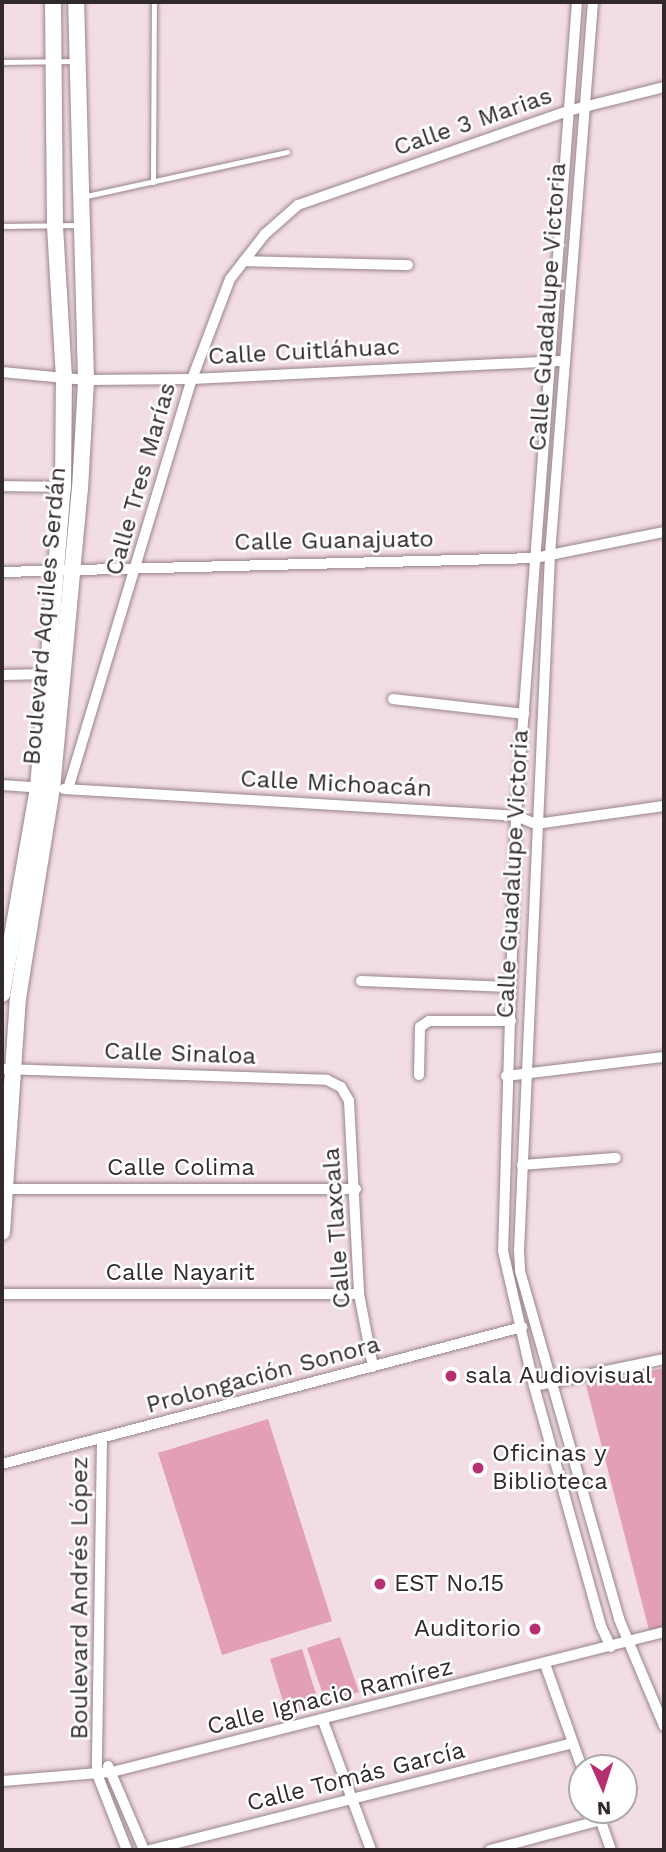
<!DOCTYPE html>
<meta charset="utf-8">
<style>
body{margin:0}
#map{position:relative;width:666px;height:1852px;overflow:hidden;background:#f3dde4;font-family:"Work Sans",sans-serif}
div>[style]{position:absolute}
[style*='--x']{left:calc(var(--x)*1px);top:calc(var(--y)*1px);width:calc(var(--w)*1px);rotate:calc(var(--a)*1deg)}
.green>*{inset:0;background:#e39eb8}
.roads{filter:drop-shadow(0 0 2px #98848b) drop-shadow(0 0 2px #98848b)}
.lane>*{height:5px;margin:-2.5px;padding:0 2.5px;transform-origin:2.5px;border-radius:2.5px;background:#fff}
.street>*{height:10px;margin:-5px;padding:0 5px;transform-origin:5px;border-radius:5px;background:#fff}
.secondary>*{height:16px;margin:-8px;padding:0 8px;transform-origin:8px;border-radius:8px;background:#fff}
.dots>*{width:19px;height:19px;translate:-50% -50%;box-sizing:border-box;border:4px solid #fff;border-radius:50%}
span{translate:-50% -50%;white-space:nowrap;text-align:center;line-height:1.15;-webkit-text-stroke:5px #fff;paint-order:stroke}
.street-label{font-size:24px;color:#31292b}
.poi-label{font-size:24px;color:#31292b}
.left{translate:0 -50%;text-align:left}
.right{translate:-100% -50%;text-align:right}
.frame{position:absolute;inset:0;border:4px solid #31292b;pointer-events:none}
.north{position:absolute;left:568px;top:1754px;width:70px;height:70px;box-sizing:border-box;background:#fff;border:2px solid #ada9aa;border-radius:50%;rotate:177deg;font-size:19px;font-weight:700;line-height:28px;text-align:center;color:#31292b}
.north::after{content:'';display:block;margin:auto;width:24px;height:32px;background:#b62f71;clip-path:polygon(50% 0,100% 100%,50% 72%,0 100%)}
</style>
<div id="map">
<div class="green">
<div style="clip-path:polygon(664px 1368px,664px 1630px,650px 1634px,586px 1385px)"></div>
<div style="clip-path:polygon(268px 1419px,332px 1621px,222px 1655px,158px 1453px)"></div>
<div style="clip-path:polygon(340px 1637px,359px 1692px,326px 1703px,307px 1648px)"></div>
<div style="clip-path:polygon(302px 1649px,319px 1704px,287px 1714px,270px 1659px)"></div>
</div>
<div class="roads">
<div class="lane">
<div style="--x:2;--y:62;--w:72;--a:-0.8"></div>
<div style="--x:153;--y:182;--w:180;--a:-89.7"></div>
<div style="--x:82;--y:197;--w:210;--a:-12.4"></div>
<div style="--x:2;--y:226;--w:77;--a:-0.7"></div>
</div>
<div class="street">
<div style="--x:577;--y:2;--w:816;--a:94.29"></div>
<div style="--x:516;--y:816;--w:435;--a:91.7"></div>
<div style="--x:503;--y:1251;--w:139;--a:77.1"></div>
<div style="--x:534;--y:1386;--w:249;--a:74.4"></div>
<div style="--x:601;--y:1626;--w:23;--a:65"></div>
<div style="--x:593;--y:2;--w:555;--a:94.45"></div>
<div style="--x:550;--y:555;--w:696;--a:92.55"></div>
<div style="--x:519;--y:1250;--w:21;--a:87"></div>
<div style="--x:520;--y:1271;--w:362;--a:74.1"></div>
<div style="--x:619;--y:1619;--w:116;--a:67.2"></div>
<div style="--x:244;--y:261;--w:164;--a:1.4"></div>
<div style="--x:2;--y:372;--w:84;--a:5.4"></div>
<div style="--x:86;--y:380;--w:106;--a:-0.5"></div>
<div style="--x:192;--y:379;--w:373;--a:-2.8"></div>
<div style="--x:2;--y:486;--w:61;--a:0.9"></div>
<div style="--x:2;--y:572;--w:533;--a:-1.5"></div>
<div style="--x:535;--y:558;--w:132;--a:-11.4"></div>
<div style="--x:2;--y:675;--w:47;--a:-1.2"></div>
<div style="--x:393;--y:699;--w:132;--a:6.5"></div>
<div style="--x:2;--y:785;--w:42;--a:4.1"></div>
<div style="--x:64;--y:789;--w:453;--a:3.4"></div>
<div style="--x:516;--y:816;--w:22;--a:22"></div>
<div style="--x:536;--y:824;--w:129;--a:-8"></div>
<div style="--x:68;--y:789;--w:428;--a:-73.2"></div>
<div style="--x:192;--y:379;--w:107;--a:-69.2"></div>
<div style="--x:230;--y:279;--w:57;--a:-52.1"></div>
<div style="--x:265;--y:234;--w:44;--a:-41.3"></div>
<div style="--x:298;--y:205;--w:286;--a:-19.2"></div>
<div style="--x:568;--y:111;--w:99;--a:-14"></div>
<div style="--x:361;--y:981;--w:150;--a:2.3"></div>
<div style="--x:2;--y:1069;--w:325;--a:1.9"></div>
<div style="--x:327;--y:1080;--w:16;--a:27"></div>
<div style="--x:341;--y:1087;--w:16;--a:60"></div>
<div style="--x:349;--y:1101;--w:193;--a:87"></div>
<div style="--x:359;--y:1294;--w:74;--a:79.1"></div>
<div style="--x:419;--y:1075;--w:48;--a:-88.8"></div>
<div style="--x:420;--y:1027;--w:11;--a:-34"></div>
<div style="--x:429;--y:1021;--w:82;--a:0"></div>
<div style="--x:506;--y:1076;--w:159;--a:-6.9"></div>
<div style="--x:522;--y:1165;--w:94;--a:-4.3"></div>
<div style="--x:2;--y:1189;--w:354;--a:0"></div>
<div style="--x:2;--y:1294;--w:357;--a:0"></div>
<div style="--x:534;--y:1386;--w:133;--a:-11.7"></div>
<div style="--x:102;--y:1440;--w:334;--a:90.9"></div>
<div style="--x:97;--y:1774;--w:82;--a:68.5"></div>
<div style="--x:2;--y:1464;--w:538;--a:-14.76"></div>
<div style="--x:545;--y:1664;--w:110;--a:70.4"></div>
<div style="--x:323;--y:1721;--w:138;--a:69.6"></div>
<div style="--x:108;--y:1766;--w:91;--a:66.8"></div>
<div style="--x:2;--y:1781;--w:110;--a:-4.7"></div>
<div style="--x:112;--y:1772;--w:569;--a:-14.23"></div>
<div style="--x:597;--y:1810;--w:42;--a:70.7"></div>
<div style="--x:150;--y:1850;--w:436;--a:-14.2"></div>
<div style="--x:490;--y:1850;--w:115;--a:-15.1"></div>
</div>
<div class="secondary">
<div style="--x:2;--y:994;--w:209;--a:-80.1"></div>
<div style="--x:38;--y:788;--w:302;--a:-85.3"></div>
<div style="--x:63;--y:487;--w:109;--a:-89.5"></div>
<div style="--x:64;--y:378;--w:151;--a:-93.4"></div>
<div style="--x:55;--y:227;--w:225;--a:-90.5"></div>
<div style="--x:2;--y:1232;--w:235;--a:-86.1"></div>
<div style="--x:18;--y:998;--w:212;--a:-80.8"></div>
<div style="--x:52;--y:789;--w:301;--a:-84.7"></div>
<div style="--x:80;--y:489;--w:109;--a:-86.8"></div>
<div style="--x:86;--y:380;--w:378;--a:-91.5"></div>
</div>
</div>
<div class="dots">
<div style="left:451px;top:1376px;background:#b62f71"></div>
<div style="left:478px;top:1468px;background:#b62f71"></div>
<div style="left:380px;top:1584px;background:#b62f71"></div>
<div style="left:535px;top:1629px;background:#b62f71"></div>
</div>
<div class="street-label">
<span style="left:473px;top:122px;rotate:-19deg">Calle 3 Marias</span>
<span style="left:548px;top:307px;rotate:-86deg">Calle Guadalupe Victoria</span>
<span style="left:304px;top:352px;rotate:-3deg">Calle Cuitláhuac</span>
<span style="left:141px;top:479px;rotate:-74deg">Calle Tres Marías</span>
<span style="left:334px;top:541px;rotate:-1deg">Calle Guanajuato</span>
<span style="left:45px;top:616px;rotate:-85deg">Boulevard Aquiles Serdán</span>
<span style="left:336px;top:784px;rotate:3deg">Calle Michoacán</span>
<span style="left:513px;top:874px;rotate:-87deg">Calle Guadalupe Victoria</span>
<span style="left:180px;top:1054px;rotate:2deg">Calle Sinaloa</span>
<span style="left:181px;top:1168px">Calle Colima</span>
<span style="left:337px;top:1228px;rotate:-94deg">Calle Tlaxcala</span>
<span style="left:180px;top:1273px">Calle Nayarit</span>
<span style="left:263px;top:1375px;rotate:-15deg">Prolongación Sonora</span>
<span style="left:80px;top:1598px;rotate:-90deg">Boulevard Andrés López</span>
<span style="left:330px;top:1697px;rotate:-14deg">Calle Ignacio Ramírez</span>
<span style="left:356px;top:1777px;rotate:-14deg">Calle Tomás García</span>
</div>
<div class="poi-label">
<span class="left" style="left:465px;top:1376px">sala Audiovisual</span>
<span class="left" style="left:492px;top:1468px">Oficinas y<br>Biblioteca</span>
<span class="left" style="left:394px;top:1584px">EST No.15</span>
<span class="right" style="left:521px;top:1629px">Auditorio</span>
</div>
<div class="frame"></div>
<div class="north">N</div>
</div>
